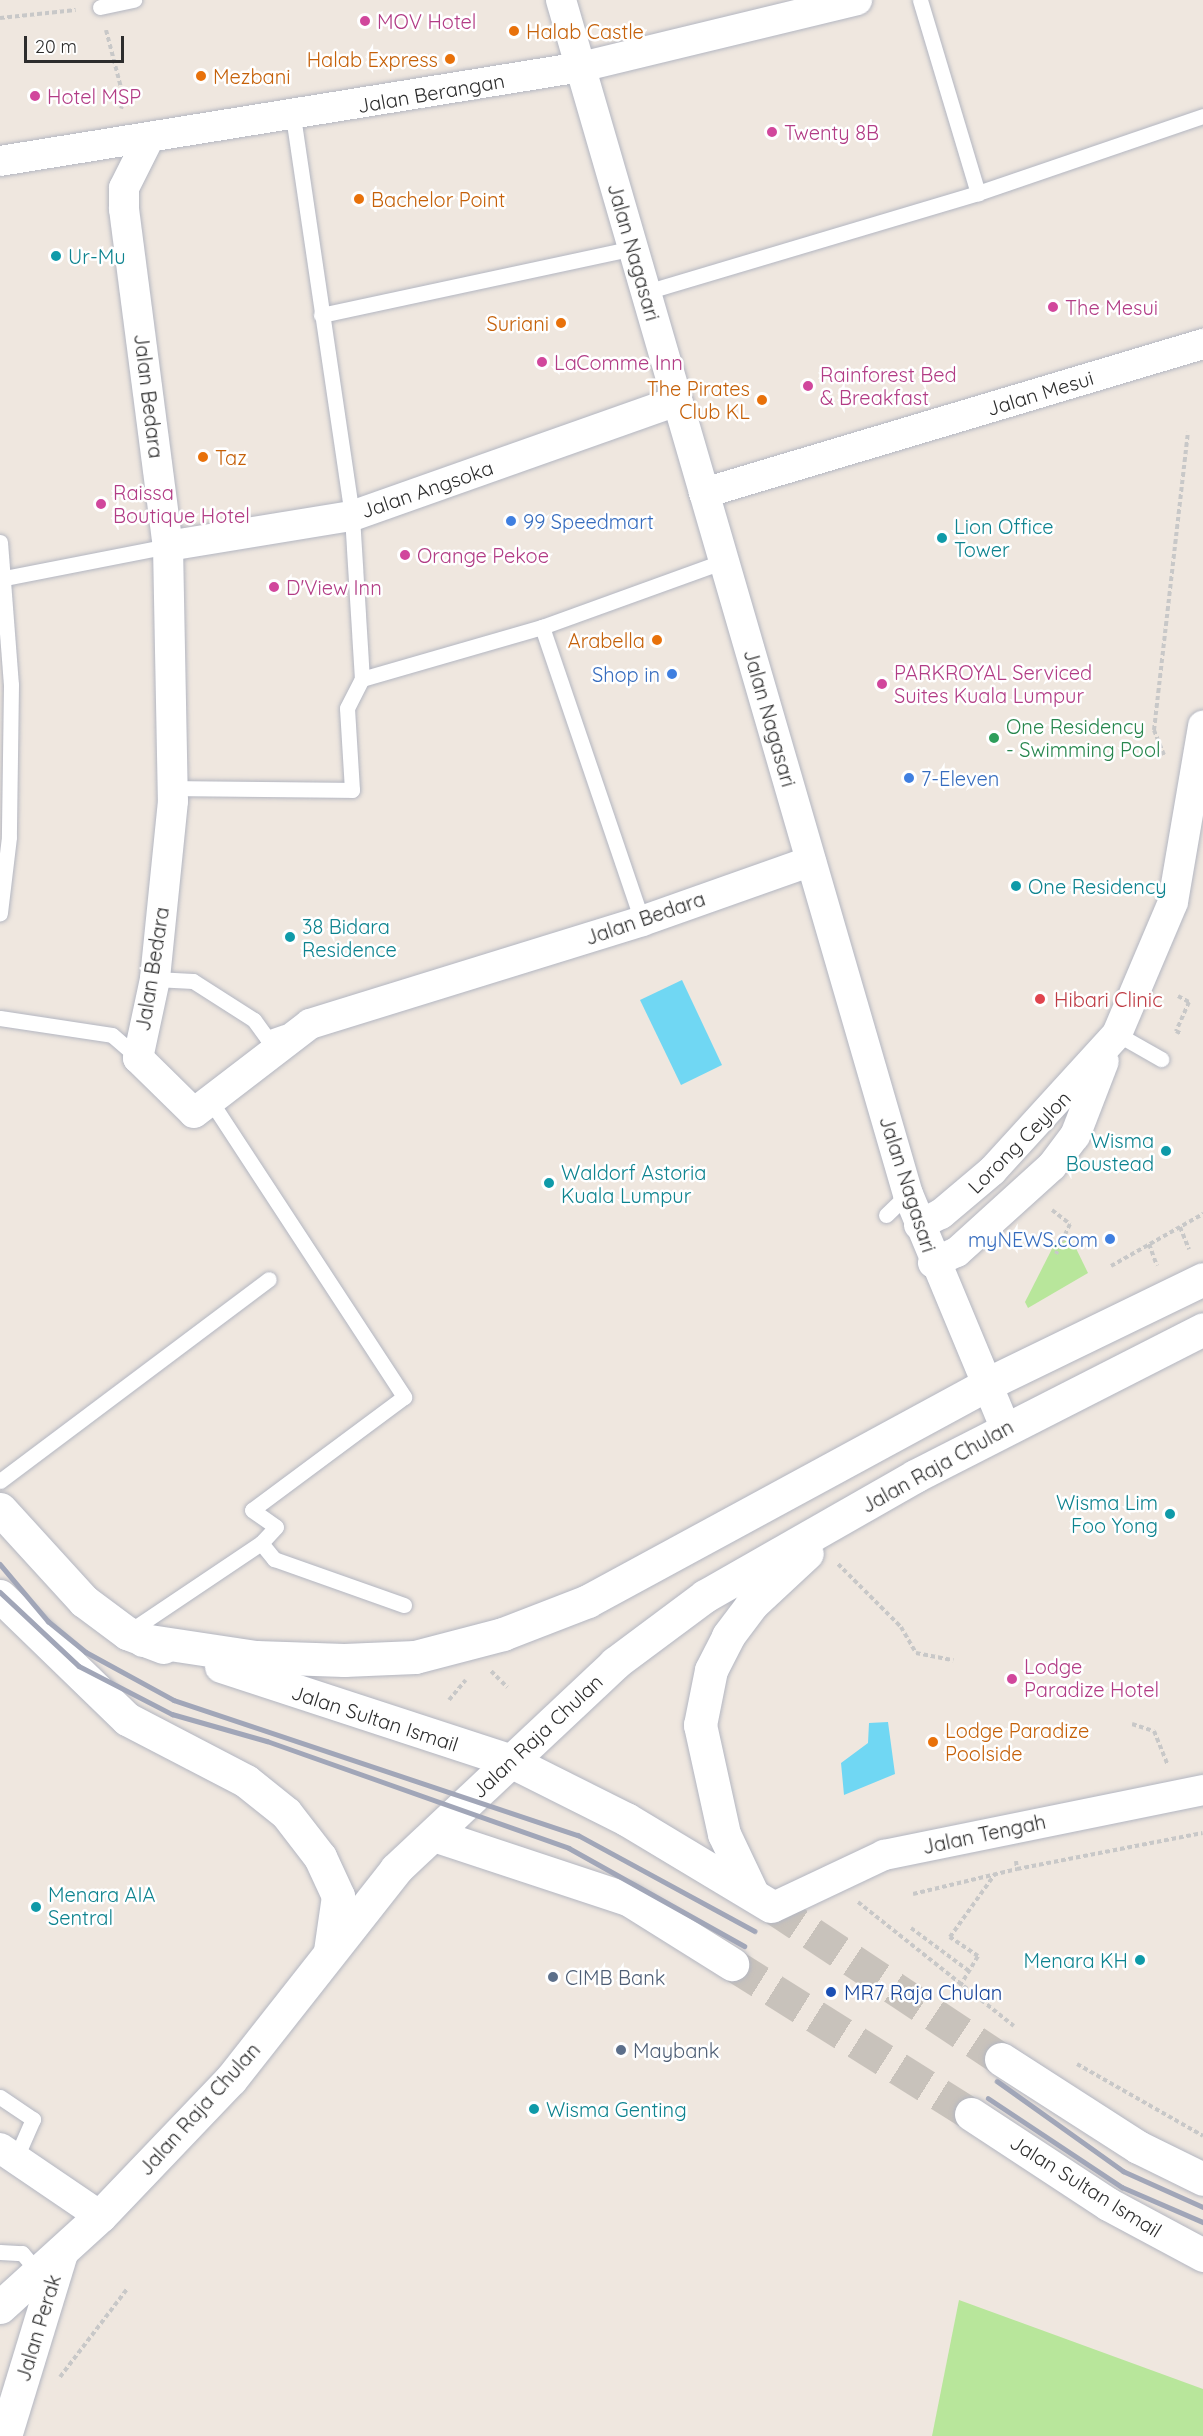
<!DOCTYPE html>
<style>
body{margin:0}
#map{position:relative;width:1203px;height:2436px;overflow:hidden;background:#efe7df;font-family:Quicksand,sans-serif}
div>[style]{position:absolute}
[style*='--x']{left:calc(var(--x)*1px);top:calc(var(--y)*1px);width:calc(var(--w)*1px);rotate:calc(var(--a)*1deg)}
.green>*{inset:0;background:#b8e69b}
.water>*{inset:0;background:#70d7f3}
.secondary-tunnel>*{height:33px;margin-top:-16.5px;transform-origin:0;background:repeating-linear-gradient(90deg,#c8c2bb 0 33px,transparent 0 49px)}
.path>*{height:4px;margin-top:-2px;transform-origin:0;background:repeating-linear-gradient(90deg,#c8c8c8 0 4.5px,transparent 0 7.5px)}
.roads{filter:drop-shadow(0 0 2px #b3b6c1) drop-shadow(0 0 2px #b3b6c1)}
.lane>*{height:15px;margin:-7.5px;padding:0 7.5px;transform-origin:7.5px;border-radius:7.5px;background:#fff}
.street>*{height:30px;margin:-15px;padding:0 15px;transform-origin:15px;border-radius:15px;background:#fff}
.secondary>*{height:33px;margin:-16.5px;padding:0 16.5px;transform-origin:16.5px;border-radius:16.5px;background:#fff}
.rail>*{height:4.5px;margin:-2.25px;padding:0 2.25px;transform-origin:2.25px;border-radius:2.25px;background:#a1a6b8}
.dots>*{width:16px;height:16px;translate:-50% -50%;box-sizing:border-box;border:3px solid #fff;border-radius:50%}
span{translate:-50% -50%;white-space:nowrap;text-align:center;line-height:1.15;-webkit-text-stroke:5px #fff;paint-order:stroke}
.hotel-label{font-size:20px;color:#b23c85}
.left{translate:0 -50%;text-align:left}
.food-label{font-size:20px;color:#c56008}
.right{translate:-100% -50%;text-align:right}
.street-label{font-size:20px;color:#2d2d2d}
.culture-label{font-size:20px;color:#0d838f}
.shop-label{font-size:20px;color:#366cbe}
.leisure-label{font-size:20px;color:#27864d}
.health-label{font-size:20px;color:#be3a42}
.service-label{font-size:20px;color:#4e5e75}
.transit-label{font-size:20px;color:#164399}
.scale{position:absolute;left:24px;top:36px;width:100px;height:27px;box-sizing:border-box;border:3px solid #2d2d2d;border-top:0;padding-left:8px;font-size:18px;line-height:21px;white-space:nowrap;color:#2d2d2d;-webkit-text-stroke:4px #fff;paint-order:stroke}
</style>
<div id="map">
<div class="green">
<div style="clip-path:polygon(1070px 1236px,1088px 1273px,1028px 1308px,1025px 1302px,1058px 1237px)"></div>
<div style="clip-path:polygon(959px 2300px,1203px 2389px,1203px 2436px,932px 2436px)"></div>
</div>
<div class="water">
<div style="clip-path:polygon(682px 980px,722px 1065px,681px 1085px,640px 1000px)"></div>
<div style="clip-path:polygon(888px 1722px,895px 1774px,844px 1795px,841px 1763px,868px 1743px,869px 1723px)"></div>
</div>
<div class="secondary-tunnel">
<div style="--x:771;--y:1906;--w:276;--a:33.6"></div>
<div style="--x:732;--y:1964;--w:282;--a:32.1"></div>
</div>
<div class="path">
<div style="--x:0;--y:18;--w:76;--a:-6"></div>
<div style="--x:106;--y:30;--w:71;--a:75.4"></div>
<div style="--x:124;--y:99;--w:10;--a:107"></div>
<div style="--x:1164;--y:755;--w:27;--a:-112"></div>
<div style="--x:1154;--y:730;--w:300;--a:-83.5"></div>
<div style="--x:1178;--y:996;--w:13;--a:29"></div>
<div style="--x:1189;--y:1002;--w:32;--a:114"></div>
<div style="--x:1176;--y:1031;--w:7;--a:27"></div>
<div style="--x:1052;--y:1210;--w:23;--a:38"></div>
<div style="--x:1070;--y:1224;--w:33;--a:115"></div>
<div style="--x:1180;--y:1227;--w:24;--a:68"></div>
<div style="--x:1149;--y:1244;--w:23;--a:70"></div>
<div style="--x:1111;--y:1266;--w:106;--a:-29.5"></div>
<div style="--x:838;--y:1564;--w:89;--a:45"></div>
<div style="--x:901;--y:1627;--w:30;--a:60"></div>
<div style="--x:916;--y:1653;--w:38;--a:11"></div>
<div style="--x:491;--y:1671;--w:23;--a:45"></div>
<div style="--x:449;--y:1700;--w:26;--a:-50"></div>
<div style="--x:1132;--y:1724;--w:23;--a:18"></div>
<div style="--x:1154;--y:1731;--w:37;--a:68"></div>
<div style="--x:1016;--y:1861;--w:8;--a:83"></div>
<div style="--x:1017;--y:1869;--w:189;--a:-11"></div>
<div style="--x:913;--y:1894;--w:107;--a:-13.5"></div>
<div style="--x:858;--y:1902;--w:199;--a:38.5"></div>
<div style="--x:911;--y:1928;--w:72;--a:36.6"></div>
<div style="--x:960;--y:1986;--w:35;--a:-59"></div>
<div style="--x:978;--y:1956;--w:34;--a:-146"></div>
<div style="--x:950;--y:1937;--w:77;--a:-54.5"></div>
<div style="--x:1077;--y:2064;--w:145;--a:29.7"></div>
<div style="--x:60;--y:2377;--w:111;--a:-52.7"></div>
</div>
<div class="roads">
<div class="lane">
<div style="--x:920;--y:0;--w:202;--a:73.3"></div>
<div style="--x:100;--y:7;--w:35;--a:-12"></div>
<div style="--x:293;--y:116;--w:404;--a:81.6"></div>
<div style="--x:352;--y:516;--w:163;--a:86.5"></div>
<div style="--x:362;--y:679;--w:187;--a:-16.1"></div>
<div style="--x:542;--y:627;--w:194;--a:-19.9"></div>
<div style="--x:646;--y:292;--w:346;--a:-16.6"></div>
<div style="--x:978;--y:193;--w:238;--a:-18.9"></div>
<div style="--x:321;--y:315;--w:320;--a:-12.1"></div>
<div style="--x:0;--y:542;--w:143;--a:85.6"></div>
<div style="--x:11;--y:685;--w:152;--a:90.8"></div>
<div style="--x:9;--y:837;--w:77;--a:96.8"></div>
<div style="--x:0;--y:579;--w:171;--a:-11.1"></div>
<div style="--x:542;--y:627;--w:311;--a:71.2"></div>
<div style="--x:173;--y:788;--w:179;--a:0.6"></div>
<div style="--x:352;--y:790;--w:82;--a:-93.5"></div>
<div style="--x:347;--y:708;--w:33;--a:-63"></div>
<div style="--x:155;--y:979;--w:38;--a:3"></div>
<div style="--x:193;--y:981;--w:72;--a:32.6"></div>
<div style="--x:254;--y:1020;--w:22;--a:54"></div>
<div style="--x:267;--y:1038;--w:18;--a:-19"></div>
<div style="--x:0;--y:1018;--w:113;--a:8.6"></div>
<div style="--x:112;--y:1035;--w:35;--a:41"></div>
<div style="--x:1117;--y:1034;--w:51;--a:29.6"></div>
<div style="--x:210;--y:1100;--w:355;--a:56.8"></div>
<div style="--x:404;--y:1397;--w:189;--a:143.4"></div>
<div style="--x:252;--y:1510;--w:29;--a:35"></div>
<div style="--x:276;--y:1527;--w:22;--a:133"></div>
<div style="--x:886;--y:1215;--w:30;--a:-44"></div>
<div style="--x:0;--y:1481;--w:336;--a:-36.9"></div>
<div style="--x:127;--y:1633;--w:161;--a:-33.9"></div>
<div style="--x:261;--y:1543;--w:21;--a:51"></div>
<div style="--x:274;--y:1559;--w:138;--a:19.5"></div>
<div style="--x:0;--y:2097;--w:40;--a:34"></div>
<div style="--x:33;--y:2119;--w:45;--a:113.7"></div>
<div style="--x:0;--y:2252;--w:22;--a:3"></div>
<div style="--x:22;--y:2253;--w:26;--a:50"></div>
</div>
<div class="street">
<div style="--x:561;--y:0;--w:1243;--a:73.8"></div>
<div style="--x:908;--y:1194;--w:252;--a:67.4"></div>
<div style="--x:149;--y:138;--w:56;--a:116.6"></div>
<div style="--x:124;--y:188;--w:21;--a:90"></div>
<div style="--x:124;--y:209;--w:340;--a:82.6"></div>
<div style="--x:168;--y:546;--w:255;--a:88.9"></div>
<div style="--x:173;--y:801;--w:179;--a:95.8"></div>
<div style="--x:155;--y:979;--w:81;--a:102.1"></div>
<div style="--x:138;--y:1058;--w:78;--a:44.5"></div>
<div style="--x:194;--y:1113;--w:146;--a:-37.5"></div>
<div style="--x:310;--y:1024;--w:348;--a:-17.2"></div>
<div style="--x:642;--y:921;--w:179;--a:-19.5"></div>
<div style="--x:0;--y:161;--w:589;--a:-9.19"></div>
<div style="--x:581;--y:67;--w:284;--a:-13.6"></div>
<div style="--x:704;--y:493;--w:521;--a:-16.63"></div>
<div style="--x:168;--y:546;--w:186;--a:-9.3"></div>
<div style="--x:352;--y:516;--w:345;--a:-19.5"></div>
<div style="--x:919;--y:1225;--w:25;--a:-27"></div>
<div style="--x:941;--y:1214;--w:67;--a:-40.1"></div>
<div style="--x:992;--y:1171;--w:185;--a:-47.6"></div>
<div style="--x:1117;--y:1034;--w:143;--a:-67"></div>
<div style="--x:1173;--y:902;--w:179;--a:-80.3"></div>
<div style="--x:933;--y:1263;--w:26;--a:-25"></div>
<div style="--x:957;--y:1252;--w:128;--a:-42.2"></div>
<div style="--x:1052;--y:1166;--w:38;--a:-53"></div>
<div style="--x:1075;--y:1136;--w:80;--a:-68.9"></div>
<div style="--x:774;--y:1907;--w:122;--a:-25.3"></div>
<div style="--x:884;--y:1855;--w:326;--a:-11.5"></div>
<div style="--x:0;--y:2148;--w:121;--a:34.2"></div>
</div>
<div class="secondary">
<div style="--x:0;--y:1509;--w:125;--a:47.6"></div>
<div style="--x:84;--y:1601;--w:54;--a:36.7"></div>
<div style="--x:127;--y:1633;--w:39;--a:21"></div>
<div style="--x:0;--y:1596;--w:177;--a:44.1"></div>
<div style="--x:127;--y:1719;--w:134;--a:27.5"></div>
<div style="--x:246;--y:1781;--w:51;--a:38.7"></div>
<div style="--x:286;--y:1813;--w:56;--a:52.3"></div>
<div style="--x:320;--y:1857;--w:43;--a:65.2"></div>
<div style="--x:338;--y:1896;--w:56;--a:98.3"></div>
<div style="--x:143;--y:1640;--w:114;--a:8.6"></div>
<div style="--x:256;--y:1657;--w:88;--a:2"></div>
<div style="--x:344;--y:1660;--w:71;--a:-2.4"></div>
<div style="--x:415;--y:1657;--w:91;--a:-14.6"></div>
<div style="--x:503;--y:1634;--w:91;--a:-21.2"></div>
<div style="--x:588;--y:1601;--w:452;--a:-28.5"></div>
<div style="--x:985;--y:1385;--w:242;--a:-25.9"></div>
<div style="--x:221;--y:1666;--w:302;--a:18.1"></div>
<div style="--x:508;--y:1760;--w:132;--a:26.6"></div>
<div style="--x:626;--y:1819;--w:169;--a:31"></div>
<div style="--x:434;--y:1835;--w:204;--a:18.3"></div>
<div style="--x:628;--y:1899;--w:123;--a:32"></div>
<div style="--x:752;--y:1893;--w:65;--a:-115.4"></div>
<div style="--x:724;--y:1834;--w:112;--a:-102.4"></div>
<div style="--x:700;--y:1725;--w:56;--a:-78.7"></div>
<div style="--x:711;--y:1670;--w:38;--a:-63"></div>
<div style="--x:728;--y:1636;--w:39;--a:-53"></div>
<div style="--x:751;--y:1605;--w:76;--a:-42.9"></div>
<div style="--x:1001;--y:2059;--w:163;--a:32.7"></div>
<div style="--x:1138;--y:2147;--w:72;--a:26.2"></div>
<div style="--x:971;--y:2114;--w:164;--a:33.3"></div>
<div style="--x:1108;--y:2204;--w:108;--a:28.2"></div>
<div style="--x:0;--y:2307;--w:135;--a:-42.3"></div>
<div style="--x:100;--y:2216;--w:190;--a:-46.3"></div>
<div style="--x:231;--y:2079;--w:267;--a:-51.8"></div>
<div style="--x:396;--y:1869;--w:301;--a:-43.2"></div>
<div style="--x:615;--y:1663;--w:112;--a:-36.7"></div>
<div style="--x:705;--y:1596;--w:242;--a:-29.7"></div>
<div style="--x:915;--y:1476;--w:323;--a:-27"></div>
<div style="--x:5;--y:2436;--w:191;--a:-73"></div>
</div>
</div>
<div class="rail">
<div style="--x:0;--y:1564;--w:75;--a:49.9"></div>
<div style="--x:48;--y:1621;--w:49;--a:39.2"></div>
<div style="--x:86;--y:1652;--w:100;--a:28.6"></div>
<div style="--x:174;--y:1700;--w:426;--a:18.5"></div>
<div style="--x:578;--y:1835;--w:201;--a:28.5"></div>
<div style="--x:0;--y:1592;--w:108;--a:43.1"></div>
<div style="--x:79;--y:1666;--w:105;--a:27.3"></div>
<div style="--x:172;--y:1714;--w:99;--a:15.9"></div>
<div style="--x:267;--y:1741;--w:320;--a:19.5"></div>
<div style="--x:569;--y:1848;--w:201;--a:29.2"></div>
<div style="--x:997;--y:2081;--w:155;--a:35.5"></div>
<div style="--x:1123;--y:2171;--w:88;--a:24.2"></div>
<div style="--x:988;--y:2098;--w:161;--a:33.6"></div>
<div style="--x:1122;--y:2187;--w:88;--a:23.4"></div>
</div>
<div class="dots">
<div style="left:365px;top:21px;background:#d1479c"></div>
<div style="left:514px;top:31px;background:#e8710a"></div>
<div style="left:450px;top:59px;background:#e8710a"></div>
<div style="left:201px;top:76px;background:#e8710a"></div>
<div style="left:35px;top:96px;background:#d1479c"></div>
<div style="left:772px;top:132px;background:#d1479c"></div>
<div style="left:359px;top:199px;background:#e8710a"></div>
<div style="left:56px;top:256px;background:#0f9aa8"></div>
<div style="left:1053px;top:307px;background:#d1479c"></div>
<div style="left:561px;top:323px;background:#e8710a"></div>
<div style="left:542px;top:362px;background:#d1479c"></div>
<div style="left:808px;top:386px;background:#d1479c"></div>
<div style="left:762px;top:400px;background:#e8710a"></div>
<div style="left:203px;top:457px;background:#e8710a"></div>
<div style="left:101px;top:504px;background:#d1479c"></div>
<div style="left:511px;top:521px;background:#3f7fe0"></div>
<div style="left:942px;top:538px;background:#0f9aa8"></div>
<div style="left:405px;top:555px;background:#d1479c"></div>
<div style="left:274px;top:587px;background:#d1479c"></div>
<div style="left:657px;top:640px;background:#e8710a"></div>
<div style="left:672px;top:674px;background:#3f7fe0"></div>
<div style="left:882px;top:684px;background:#d1479c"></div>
<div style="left:994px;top:738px;background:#2e9e5b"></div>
<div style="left:909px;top:778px;background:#3f7fe0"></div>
<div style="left:1016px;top:886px;background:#0f9aa8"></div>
<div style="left:290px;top:937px;background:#0f9aa8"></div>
<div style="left:1040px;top:999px;background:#e0444e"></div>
<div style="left:1166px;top:1151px;background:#0f9aa8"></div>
<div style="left:549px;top:1183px;background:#0f9aa8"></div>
<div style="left:1110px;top:1239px;background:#3f7fe0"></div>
<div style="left:1170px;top:1514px;background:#0f9aa8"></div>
<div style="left:1012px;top:1679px;background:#d1479c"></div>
<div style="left:933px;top:1742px;background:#e8710a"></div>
<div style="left:36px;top:1907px;background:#0f9aa8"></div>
<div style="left:1140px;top:1960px;background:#0f9aa8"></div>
<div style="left:553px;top:1977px;background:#5c6f8a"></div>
<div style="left:831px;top:1992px;background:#1a4fb4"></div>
<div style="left:621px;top:2050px;background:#5c6f8a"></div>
<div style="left:534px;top:2109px;background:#0f9aa8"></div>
</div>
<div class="hotel-label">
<span class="left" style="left:377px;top:21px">MOV Hotel</span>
<span class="left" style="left:47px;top:96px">Hotel MSP</span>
<span class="left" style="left:784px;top:132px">Twenty 8B</span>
<span class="left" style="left:1065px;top:307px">The Mesui</span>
<span class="left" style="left:554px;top:362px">LaComme Inn</span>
<span class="left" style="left:820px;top:386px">Rainforest Bed<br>&amp; Breakfast</span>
<span class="left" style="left:113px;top:504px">Raissa<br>Boutique Hotel</span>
<span class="left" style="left:417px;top:555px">Orange Pekoe</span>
<span class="left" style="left:286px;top:587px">D'View Inn</span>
<span class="left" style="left:894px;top:684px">PARKROYAL Serviced<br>Suites Kuala Lumpur</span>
<span class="left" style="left:1024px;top:1678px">Lodge<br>Paradize Hotel</span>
</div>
<div class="food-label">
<span class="left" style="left:526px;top:31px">Halab Castle</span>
<span class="right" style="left:438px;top:59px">Halab Express</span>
<span class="left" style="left:213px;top:76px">Mezbani</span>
<span class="left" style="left:371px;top:199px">Bachelor Point</span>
<span class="right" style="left:549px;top:323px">Suriani</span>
<span class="right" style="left:750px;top:400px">The Pirates<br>Club KL</span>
<span class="left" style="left:215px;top:457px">Taz</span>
<span class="right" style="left:645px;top:640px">Arabella</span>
<span class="left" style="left:945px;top:1742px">Lodge Paradize<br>Poolside</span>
</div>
<div class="street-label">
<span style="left:431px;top:93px;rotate:-10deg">Jalan Berangan</span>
<span style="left:634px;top:252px;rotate:74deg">Jalan Nagasari</span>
<span style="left:1040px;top:393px;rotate:-17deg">Jalan Mesui</span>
<span style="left:149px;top:396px;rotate:83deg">Jalan Bedara</span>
<span style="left:427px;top:489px;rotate:-19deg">Jalan Angsoka</span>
<span style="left:770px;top:718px;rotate:74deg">Jalan Nagasari</span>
<span style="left:645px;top:918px;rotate:-19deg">Jalan Bedara</span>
<span style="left:152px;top:969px;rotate:-81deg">Jalan Bedara</span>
<span style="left:1019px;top:1142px;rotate:-45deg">Lorong Ceylon</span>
<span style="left:908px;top:1184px;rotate:72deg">Jalan Nagasari</span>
<span style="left:937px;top:1466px;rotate:-29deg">Jalan Raja Chulan</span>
<span style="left:375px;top:1718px;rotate:18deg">Jalan Sultan Ismail</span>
<span style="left:537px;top:1736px;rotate:-43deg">Jalan Raja Chulan</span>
<span style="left:984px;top:1834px;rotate:-12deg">Jalan Tengah</span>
<span style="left:199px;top:2109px;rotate:-48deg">Jalan Raja Chulan</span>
<span style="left:1086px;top:2186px;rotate:32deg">Jalan Sultan Ismail</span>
<span style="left:38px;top:2328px;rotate:-73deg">Jalan Perak</span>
</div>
<div class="culture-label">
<span class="left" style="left:68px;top:256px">Ur-Mu</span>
<span class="left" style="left:954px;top:538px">Lion Office<br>Tower</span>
<span class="left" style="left:1028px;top:886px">One Residency</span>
<span class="left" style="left:302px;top:938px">38 Bidara<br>Residence</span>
<span class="right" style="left:1154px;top:1152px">Wisma<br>Boustead</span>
<span class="left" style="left:561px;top:1184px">Waldorf Astoria<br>Kuala Lumpur</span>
<span class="right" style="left:1158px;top:1514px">Wisma Lim<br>Foo Yong</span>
<span class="left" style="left:48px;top:1906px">Menara AIA<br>Sentral</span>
<span class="right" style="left:1128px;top:1960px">Menara KH</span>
<span class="left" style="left:546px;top:2109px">Wisma Genting</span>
</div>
<div class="shop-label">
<span class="left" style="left:523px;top:521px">99 Speedmart</span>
<span class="right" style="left:660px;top:674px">Shop in</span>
<span class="left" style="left:921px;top:778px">7-Eleven</span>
<span class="right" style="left:1098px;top:1239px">myNEWS.com</span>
</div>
<div class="leisure-label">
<span class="left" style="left:1006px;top:738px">One Residency<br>- Swimming Pool</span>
</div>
<div class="health-label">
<span class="left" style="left:1054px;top:999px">Hibari Clinic</span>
</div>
<div class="service-label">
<span class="left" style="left:565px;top:1977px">CIMB Bank</span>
<span class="left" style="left:633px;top:2050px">Maybank</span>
</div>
<div class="transit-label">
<span class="left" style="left:844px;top:1992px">MR7 Raja Chulan</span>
</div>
<div class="scale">20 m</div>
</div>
